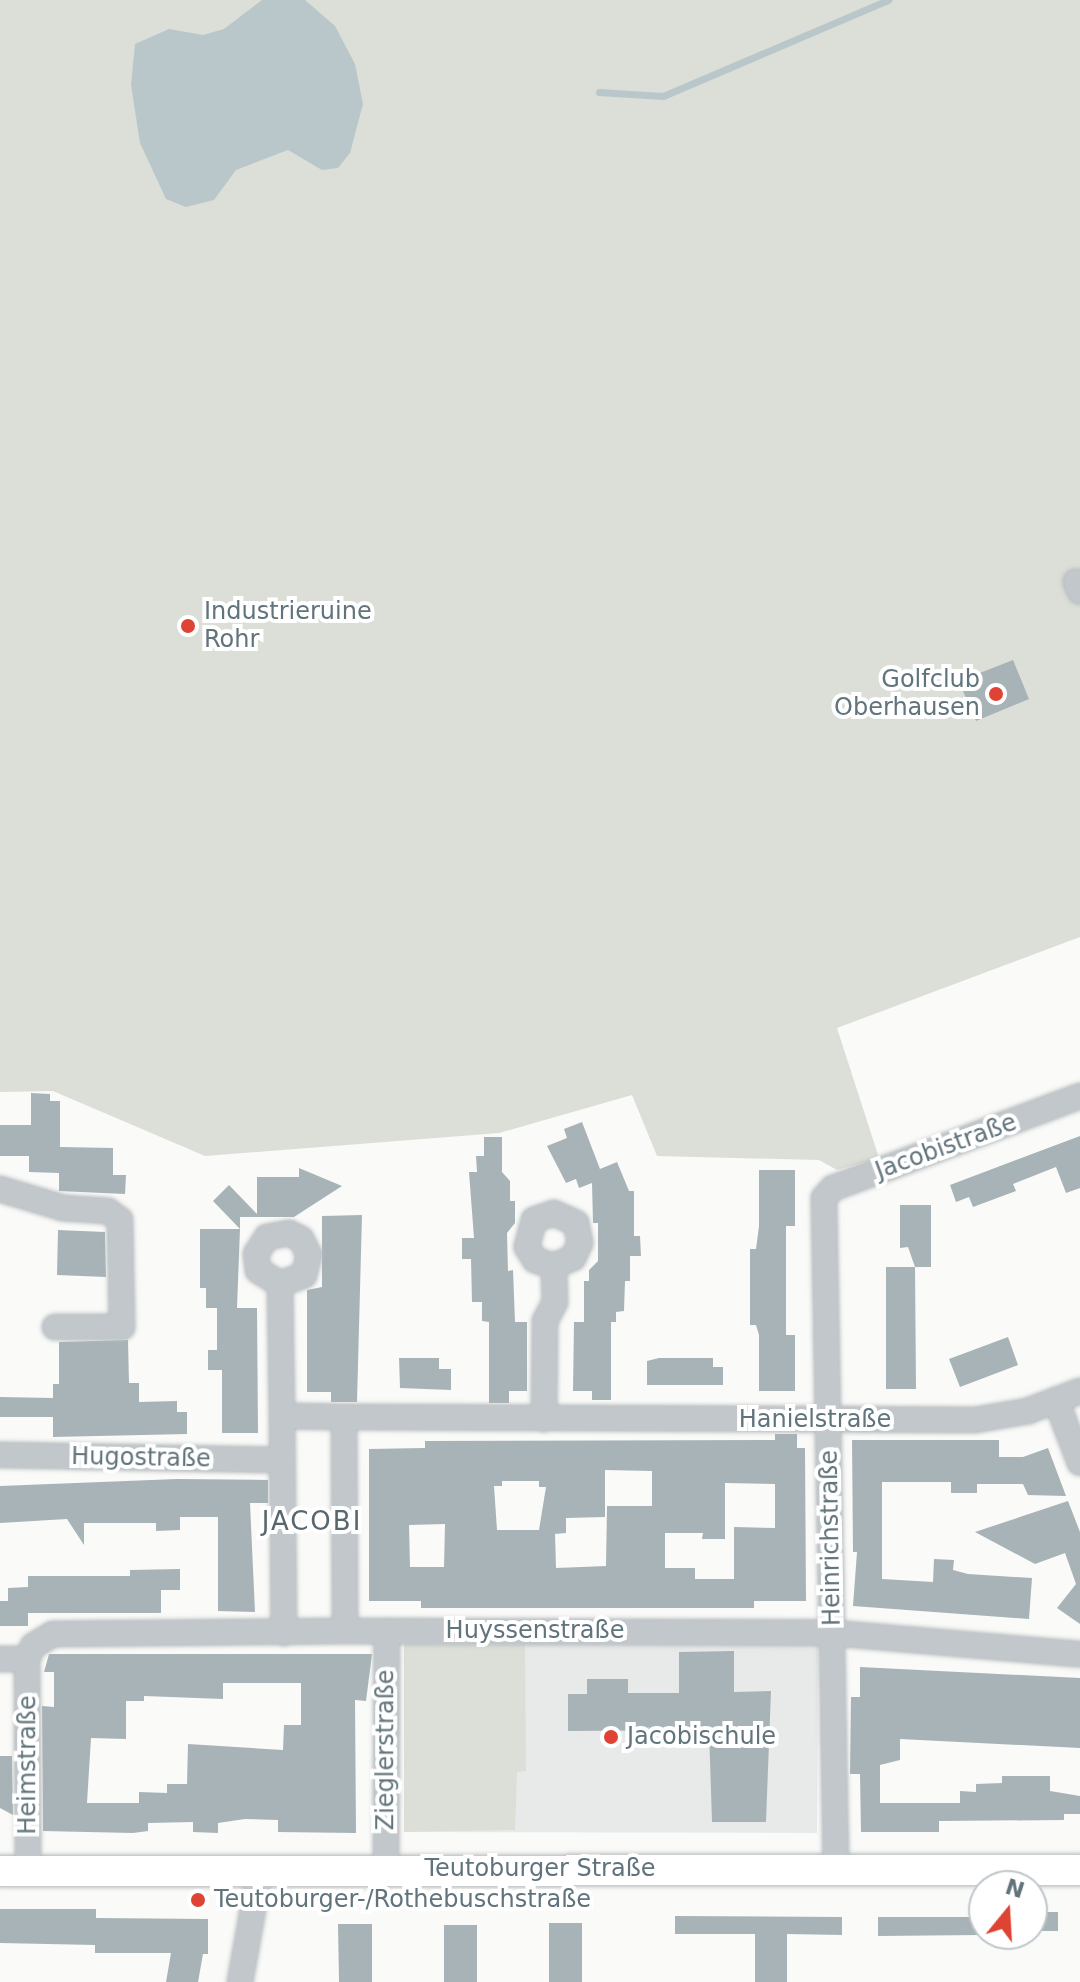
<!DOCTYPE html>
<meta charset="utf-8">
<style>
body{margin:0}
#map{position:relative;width:1080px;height:1982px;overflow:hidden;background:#fafaf8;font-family:"DejaVu Sans",sans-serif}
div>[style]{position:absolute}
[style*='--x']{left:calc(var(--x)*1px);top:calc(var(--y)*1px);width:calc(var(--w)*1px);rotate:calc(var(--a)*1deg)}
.built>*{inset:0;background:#e8eae9}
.green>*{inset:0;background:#dbdfd7}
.water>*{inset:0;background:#b9c7ca}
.stream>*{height:7px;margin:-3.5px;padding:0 3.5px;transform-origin:3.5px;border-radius:3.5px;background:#b9c7ca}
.building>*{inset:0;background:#a8b3b7}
.roads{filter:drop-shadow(0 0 2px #b5bbbe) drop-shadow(0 0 2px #b5bbbe)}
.minor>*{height:24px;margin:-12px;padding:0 12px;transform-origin:12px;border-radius:12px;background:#c1c7ca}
.major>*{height:30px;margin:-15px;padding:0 15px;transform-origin:15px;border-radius:15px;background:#fff}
.dots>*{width:22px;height:22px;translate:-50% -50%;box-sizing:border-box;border:4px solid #fff;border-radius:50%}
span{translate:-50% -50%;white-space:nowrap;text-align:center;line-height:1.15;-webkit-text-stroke:8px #fff;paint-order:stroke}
.poi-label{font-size:24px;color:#61747c}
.left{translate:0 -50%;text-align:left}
.right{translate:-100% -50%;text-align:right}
.street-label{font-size:24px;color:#61747c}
.neighbourhood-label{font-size:26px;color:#57676d;letter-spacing:2px}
.north{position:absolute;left:968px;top:1870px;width:80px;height:80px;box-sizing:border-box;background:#fff;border:2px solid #c0c7cb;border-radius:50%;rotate:18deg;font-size:22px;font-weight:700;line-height:32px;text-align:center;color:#61747c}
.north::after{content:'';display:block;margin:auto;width:28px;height:36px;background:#df4333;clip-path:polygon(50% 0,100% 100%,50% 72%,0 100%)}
</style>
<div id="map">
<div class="built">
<div style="clip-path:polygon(404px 1644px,818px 1645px,817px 1833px,404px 1832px)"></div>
</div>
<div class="green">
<div style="clip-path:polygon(0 0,1080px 0,1080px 937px,837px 1028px,879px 1158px,837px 1170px,819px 1160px,657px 1156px,632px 1095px,499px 1133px,205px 1156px,53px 1091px,0 1092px)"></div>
<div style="clip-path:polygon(404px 1644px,525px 1645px,526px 1771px,517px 1772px,515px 1830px,404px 1832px)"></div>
</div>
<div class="water">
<div style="clip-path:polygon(262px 0,305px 0,335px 26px,355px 64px,363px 104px,350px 153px,338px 168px,322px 170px,288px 150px,236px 170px,214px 200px,186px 207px,166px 199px,140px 143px,131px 85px,135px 44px,169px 29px,203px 35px,224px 29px)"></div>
</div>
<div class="stream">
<div style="--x:599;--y:92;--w:64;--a:3.6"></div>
<div style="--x:663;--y:96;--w:245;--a:-23.1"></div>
</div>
<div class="building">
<div style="clip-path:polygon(1013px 660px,1029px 699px,976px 721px,962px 689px,970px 686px,967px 678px)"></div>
<div style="clip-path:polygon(31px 1093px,50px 1094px,50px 1101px,60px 1101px,60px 1147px,113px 1148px,113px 1175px,126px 1175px,125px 1194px,59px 1191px,59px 1173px,29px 1172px,29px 1156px,0 1156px,0 1125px,31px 1125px)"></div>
<div style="clip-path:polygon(582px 1122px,600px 1169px,617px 1162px,629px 1191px,634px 1191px,634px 1236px,640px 1236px,641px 1256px,630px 1256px,630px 1281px,625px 1281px,624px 1311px,616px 1312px,616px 1322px,611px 1322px,611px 1400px,592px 1400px,592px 1391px,573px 1391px,574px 1322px,584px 1322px,584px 1281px,589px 1281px,589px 1270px,598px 1261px,598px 1223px,593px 1223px,592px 1183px,579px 1188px,576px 1179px,566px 1183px,547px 1146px,567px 1138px,564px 1129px)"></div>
<div style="clip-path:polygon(1080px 1136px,1080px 1188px,1066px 1193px,1056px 1167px,1013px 1184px,1016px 1191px,973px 1207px,969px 1197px,956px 1202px,950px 1185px)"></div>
<div style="clip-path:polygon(484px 1137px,502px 1137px,502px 1172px,510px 1181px,510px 1201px,515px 1201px,515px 1223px,507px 1233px,508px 1271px,513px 1270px,515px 1322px,527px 1322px,527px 1391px,509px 1391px,509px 1403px,489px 1403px,489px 1322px,482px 1321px,482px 1302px,472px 1302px,471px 1259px,462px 1259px,462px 1238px,474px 1238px,469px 1172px,477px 1172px,476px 1156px,484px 1156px)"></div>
<div style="clip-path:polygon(299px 1168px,342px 1186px,294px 1217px,240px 1217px,240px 1229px,213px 1201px,229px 1185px,257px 1214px,257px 1177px,299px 1177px)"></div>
<div style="clip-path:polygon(759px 1170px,795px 1170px,795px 1226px,786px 1226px,786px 1335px,795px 1335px,795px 1391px,759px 1391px,759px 1335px,756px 1325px,750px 1325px,750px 1249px,756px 1249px,759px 1226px)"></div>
<div style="clip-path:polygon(900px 1205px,931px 1205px,931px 1267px,915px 1267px,908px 1247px,900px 1248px)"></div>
<div style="clip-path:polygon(362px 1215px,357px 1402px,331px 1402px,331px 1392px,307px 1392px,307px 1290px,322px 1287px,322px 1216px)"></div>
<div style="clip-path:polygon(200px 1229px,240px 1229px,237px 1308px,257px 1308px,258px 1433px,222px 1433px,222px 1370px,208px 1370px,208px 1350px,217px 1350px,217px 1308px,206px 1308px,206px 1288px,200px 1288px)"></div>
<div style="clip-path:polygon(58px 1230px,105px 1232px,106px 1277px,57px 1275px)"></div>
<div style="clip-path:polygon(886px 1267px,915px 1267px,916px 1389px,886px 1389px)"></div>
<div style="clip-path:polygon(1008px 1337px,1018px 1365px,960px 1387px,949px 1359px)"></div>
<div style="clip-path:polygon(128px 1340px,129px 1383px,139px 1383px,139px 1402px,177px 1401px,177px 1412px,187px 1412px,187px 1434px,53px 1437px,53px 1417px,0 1417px,0 1397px,53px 1398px,53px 1384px,59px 1384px,59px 1342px)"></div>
<div style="clip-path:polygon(399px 1358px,439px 1358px,439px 1369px,451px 1369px,451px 1390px,400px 1388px)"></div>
<div style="clip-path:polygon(659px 1358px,713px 1358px,713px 1367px,723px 1367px,723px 1385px,647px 1385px,647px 1361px)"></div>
<div style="clip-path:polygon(evenodd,775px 1434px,797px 1434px,797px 1448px,805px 1448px,806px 1601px,754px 1601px,754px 1608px,421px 1608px,421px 1601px,369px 1601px,369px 1449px,425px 1448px,425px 1441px,775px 1440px,775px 1434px,605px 1470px,652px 1471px,652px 1506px,607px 1506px,606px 1566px,556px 1568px,555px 1534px,566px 1533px,566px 1518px,605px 1517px,605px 1470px,775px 1434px,502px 1481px,539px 1481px,539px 1487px,546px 1487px,539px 1530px,497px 1530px,494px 1486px,502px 1486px,502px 1481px,775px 1434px,725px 1483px,775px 1484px,775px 1528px,734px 1527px,734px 1579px,695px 1579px,695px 1568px,665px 1568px,665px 1533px,703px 1533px,702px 1539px,725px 1539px,725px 1483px,775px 1434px,445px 1524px,444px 1567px,410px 1567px,409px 1525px,445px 1524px)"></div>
<div style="clip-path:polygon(852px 1440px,999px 1440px,999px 1457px,1023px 1457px,1048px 1448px,1066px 1496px,1028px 1495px,1023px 1484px,977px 1484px,977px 1493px,951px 1493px,951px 1482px,882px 1482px,882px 1579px,933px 1582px,934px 1559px,954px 1560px,953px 1570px,968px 1574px,1032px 1578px,1029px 1619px,853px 1606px,857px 1552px,853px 1552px)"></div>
<div style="clip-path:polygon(177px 1479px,268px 1480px,268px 1503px,250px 1503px,255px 1612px,218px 1611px,218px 1517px,180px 1517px,180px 1530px,156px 1531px,156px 1523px,84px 1523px,84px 1545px,67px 1519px,0 1523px,0 1486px)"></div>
<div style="clip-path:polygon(1068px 1501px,1080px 1532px,1080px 1624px,1057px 1608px,1076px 1584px,1065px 1553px,1035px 1564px,975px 1532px)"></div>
<div style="clip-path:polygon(180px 1569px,180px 1590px,161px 1590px,161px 1613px,28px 1613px,28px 1626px,0 1626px,0 1601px,8px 1601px,8px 1588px,28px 1587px,28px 1576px,130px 1576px,130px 1570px)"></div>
<div style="clip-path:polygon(734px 1651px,734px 1692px,771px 1691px,766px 1822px,712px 1822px,709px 1730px,568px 1731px,568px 1694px,587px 1694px,587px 1679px,628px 1679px,628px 1693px,679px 1693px,679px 1652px)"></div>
<div style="clip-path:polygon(evenodd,49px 1654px,372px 1654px,366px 1701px,355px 1700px,356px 1833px,278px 1832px,278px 1820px,245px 1819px,218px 1823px,218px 1833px,193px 1832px,193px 1822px,148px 1823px,148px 1831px,133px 1833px,43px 1831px,42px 1706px,54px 1707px,54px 1672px,44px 1672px,49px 1654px,223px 1683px,301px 1683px,301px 1725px,284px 1725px,283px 1750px,188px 1744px,187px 1784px,167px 1784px,167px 1793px,139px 1792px,139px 1803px,87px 1803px,91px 1738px,126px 1739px,126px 1701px,144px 1701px,144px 1696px,223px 1699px,223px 1683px)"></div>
<div style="clip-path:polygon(860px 1667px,1080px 1678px,1080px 1748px,900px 1739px,900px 1760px,880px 1765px,880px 1803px,960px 1803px,960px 1791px,976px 1792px,976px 1784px,1002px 1783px,1002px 1776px,1050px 1776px,1050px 1791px,1080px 1796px,1080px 1814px,1064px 1814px,1064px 1820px,939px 1821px,939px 1832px,861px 1832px,860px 1774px,850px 1774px,851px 1697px,860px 1697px)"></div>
<div style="clip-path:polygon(0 1756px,12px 1756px,13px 1815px,0 1808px)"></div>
<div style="clip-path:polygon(0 1909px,96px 1909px,96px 1918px,208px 1919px,208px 1954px,203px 1954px,198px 1982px,166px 1982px,171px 1953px,95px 1953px,95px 1945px,0 1943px)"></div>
<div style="clip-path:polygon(1032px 1912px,1058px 1912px,1058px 1931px,1032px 1931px)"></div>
<div style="clip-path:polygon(675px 1916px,842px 1917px,842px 1935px,787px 1934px,787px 1982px,755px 1982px,755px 1934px,675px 1934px)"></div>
<div style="clip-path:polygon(878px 1917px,979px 1917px,979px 1935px,878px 1936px)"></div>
<div style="clip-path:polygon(549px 1923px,582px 1923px,582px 1982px,549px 1982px)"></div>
<div style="clip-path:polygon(338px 1924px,372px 1924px,372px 1982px,339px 1982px)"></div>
<div style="clip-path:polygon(444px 1925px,477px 1925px,477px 1982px,444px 1982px)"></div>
</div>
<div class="roads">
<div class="minor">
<div style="--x:1076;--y:582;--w:10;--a:66"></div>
<div style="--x:0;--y:1189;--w:66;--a:16.8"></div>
<div style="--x:63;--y:1208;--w:45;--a:3.8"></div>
<div style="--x:108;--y:1211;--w:15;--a:37"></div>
<div style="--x:120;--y:1220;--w:107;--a:88.9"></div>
<div style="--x:122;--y:1327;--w:67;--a:180"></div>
<div style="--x:280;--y:1284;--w:26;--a:-148"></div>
<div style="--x:258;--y:1270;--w:16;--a:-97"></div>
<div style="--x:256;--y:1254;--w:20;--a:-57"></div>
<div style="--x:267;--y:1237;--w:22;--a:-10"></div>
<div style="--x:289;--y:1233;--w:13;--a:27"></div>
<div style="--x:301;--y:1239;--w:18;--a:63"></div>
<div style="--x:309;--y:1255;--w:21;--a:104"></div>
<div style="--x:304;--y:1275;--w:26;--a:159"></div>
<div style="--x:280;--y:1284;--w:132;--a:89.1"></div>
<div style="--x:282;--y:1416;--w:62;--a:0.9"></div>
<div style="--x:344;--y:1417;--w:214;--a:89.7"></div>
<div style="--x:1056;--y:1400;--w:67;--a:69.1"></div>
<div style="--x:282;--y:1416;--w:217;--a:89.5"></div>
<div style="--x:344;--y:1417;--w:631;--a:0.27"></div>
<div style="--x:975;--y:1420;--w:54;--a:-9.6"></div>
<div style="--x:1028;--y:1411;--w:56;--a:-21"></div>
<div style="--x:544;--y:1419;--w:98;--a:-89.4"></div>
<div style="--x:545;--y:1321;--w:21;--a:-62"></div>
<div style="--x:555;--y:1302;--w:36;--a:-92"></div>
<div style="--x:554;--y:1266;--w:21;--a:-23"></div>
<div style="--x:573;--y:1258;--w:17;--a:-65"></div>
<div style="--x:580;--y:1243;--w:20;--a:-101"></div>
<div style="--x:576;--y:1223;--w:24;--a:-156"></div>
<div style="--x:554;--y:1213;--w:21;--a:161"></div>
<div style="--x:534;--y:1220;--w:28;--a:105"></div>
<div style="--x:527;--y:1247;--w:15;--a:58"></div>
<div style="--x:535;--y:1260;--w:20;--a:18"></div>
<div style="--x:0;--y:1455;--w:282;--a:1"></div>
<div style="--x:0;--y:1659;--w:27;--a:0"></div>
<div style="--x:27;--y:1659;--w:14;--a:-65"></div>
<div style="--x:33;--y:1646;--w:23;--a:-31"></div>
<div style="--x:53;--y:1634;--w:292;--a:-0.6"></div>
<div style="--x:345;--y:1631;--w:488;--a:0.2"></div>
<div style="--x:833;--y:1633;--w:248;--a:4.9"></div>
<div style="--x:27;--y:1659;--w:212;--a:89.7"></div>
<div style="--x:836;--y:1868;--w:670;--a:-91.03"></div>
<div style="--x:824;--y:1198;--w:13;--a:-48"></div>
<div style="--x:833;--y:1188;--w:264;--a:-20.4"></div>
<div style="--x:386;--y:1870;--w:239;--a:-89.8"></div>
<div style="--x:240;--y:1982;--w:114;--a:-79.9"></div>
</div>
<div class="major">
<div style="--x:0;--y:1871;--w:1080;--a:-0.05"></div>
</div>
</div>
<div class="dots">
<div style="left:188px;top:626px;background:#df4333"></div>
<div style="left:996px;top:694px;background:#df4333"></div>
<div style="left:611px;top:1737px;background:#df4333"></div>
<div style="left:198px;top:1900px;background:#df4333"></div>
</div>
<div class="poi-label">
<span class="left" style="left:204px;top:626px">Industrieruine<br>Rohr</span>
<span class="right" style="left:980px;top:694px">Golfclub<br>Oberhausen</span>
<span class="left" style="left:627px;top:1737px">Jacobischule</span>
<span class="left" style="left:214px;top:1900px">Teutoburger-/Rothebuschstraße</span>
</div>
<div class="street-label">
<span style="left:946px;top:1147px;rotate:-20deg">Jacobistraße</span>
<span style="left:815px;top:1420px">Hanielstraße</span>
<span style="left:141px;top:1458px;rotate:1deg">Hugostraße</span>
<span style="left:831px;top:1538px;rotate:-91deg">Heinrichstraße</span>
<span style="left:535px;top:1631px">Huyssenstraße</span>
<span style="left:386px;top:1750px;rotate:-90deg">Zieglerstraße</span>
<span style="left:28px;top:1765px;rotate:-90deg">Heimstraße</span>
<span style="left:540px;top:1869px">Teutoburger Straße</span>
</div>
<div class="neighbourhood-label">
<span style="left:312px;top:1522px">JACOBI</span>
</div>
<div class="north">N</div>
</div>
